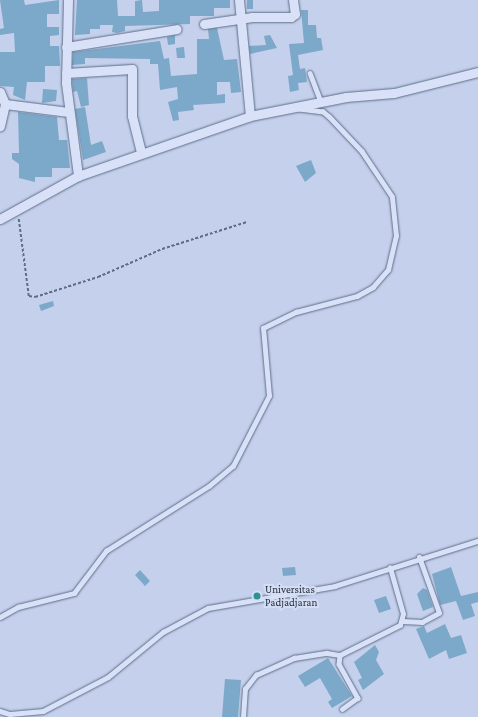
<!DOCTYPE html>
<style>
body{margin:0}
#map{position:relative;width:478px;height:717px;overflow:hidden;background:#c5d0ec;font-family:"Crimson Pro",serif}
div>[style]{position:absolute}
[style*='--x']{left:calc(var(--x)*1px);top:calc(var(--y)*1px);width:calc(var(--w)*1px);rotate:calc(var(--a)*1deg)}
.building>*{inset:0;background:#7ca8c9}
.path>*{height:1.5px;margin-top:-0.75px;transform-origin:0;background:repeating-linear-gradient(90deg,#5c6f86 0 3px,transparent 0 5px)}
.roads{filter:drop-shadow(0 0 1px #5c6f86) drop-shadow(0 0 1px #5c6f86)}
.service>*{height:4.5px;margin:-2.25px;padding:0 2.25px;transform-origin:2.25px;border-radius:2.25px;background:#d8e1f7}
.minor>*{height:9px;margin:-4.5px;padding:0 4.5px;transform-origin:4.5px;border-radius:4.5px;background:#d8e1f7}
.dots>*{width:11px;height:11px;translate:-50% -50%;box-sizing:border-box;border:2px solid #d4ddf4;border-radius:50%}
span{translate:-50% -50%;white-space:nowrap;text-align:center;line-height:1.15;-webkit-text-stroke:4px #d4ddf4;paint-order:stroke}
.poi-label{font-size:11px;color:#1f2b37}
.left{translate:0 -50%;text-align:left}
</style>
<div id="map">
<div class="building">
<div style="clip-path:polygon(0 0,24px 0,25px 5px,59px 0,59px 14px,47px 14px,47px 27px,59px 27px,59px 35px,50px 36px,50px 46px,59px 46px,60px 66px,45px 66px,45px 82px,27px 82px,25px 100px,13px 95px,14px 87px,0 86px,0 52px,15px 52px,14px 33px,0 35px,0 29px,4px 28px)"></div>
<div style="clip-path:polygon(77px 0,117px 0,118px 16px,135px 16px,135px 1px,142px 0,143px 12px,159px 11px,159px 0,230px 0,230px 8px,214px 8px,214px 16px,190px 16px,190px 24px,125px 26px,125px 31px,117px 33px,112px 32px,113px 25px,100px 25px,100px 29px,90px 29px,90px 34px,75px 35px)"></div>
<div style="clip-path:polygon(247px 0,253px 0,253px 9px,247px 9px)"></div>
<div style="clip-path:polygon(301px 10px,308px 10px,308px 25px,316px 25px,317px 38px,321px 38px,323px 50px,298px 55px,300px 69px,305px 68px,307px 82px,298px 83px,299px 90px,290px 92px,288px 76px,293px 75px,289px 44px,304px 43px)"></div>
<div style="clip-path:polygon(217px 28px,224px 60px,237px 59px,241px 92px,231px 93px,230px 82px,217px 82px,217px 95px,225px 94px,225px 103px,193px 105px,194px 110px,178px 112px,179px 120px,173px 121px,168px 102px,178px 99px,177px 87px,160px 90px,158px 64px,150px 64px,150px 59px,85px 58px,85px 64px,72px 65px,73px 52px,160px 41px,164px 59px,169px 58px,171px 76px,197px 74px,197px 39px,209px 39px,208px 29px)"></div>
<div style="clip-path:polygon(175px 35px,175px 44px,168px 45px,167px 37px)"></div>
<div style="clip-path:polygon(270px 35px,277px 48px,250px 54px,249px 46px,266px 45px,264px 36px)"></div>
<div style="clip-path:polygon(184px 47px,185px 58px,177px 58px,176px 48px)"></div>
<div style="clip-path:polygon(87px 78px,89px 105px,81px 107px,77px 91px,73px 92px,72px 79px)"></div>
<div style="clip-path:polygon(43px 89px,57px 90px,56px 101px,42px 103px)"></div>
<div style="clip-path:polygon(85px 107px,91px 145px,102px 141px,106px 152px,83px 160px,75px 109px)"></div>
<div style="clip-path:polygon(18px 112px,57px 117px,59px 140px,67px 140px,70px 168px,52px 168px,52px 177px,35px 177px,35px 182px,19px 178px,19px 164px,12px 159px,12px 153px,19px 153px)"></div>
<div style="clip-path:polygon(311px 160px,316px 173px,305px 182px,296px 166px)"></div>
<div style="clip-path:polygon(53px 301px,54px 306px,41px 311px,39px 305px)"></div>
<div style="clip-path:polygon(295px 567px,296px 575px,283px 576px,282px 568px)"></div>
<div style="clip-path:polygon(451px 567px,461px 596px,478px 592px,478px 602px,471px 604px,475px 616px,463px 620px,456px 601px,440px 605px,432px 574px)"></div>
<div style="clip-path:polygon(140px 570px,150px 581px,145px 586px,135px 575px)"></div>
<div style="clip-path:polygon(423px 588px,427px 590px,433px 607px,423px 611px,417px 594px)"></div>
<div style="clip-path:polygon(386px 596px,391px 609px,379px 613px,374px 600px)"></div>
<div style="clip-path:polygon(445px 624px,451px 638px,461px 635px,467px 653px,449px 659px,446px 650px,429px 659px,416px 629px,424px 626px,427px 633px)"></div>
<div style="clip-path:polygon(375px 645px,379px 652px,376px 660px,384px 674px,363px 690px,358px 680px,362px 678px,354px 662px)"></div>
<div style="clip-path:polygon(328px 658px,352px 696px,332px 708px,328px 702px,332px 699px,320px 678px,305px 687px,298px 676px)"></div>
<div style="clip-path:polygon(225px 679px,241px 680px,238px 717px,222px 717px)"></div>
</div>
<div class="path">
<div style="--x:19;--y:219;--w:78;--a:82.6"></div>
<div style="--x:29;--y:296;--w:6;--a:9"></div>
<div style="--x:35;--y:297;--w:66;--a:-17.6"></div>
<div style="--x:98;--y:277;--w:70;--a:-23.6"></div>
<div style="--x:162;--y:249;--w:89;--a:-17.6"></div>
</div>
<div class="roads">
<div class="service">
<div style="--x:310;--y:73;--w:31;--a:69"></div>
<div style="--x:0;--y:617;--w:21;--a:-29"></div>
<div style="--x:18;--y:607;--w:58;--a:-14"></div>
<div style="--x:74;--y:593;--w:53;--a:-52.7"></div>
<div style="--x:106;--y:551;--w:122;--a:-32.3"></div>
<div style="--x:209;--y:486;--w:31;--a:-40"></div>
<div style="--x:233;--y:466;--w:79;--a:-62.8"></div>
<div style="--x:269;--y:396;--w:68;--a:-95"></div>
<div style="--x:263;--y:328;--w:37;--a:-26"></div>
<div style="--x:296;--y:312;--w:63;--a:-14.7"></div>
<div style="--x:357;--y:296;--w:18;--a:-29"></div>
<div style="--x:373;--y:287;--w:23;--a:-49"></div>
<div style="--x:388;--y:270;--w:35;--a:-77"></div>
<div style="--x:396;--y:236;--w:39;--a:-96"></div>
<div style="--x:392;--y:197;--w:54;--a:-123.7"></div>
<div style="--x:362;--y:152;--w:48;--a:-133.3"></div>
<div style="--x:329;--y:117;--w:8;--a:-140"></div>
<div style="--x:323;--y:112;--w:24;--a:-173"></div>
<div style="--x:403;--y:621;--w:19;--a:3"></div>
<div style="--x:422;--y:622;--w:19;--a:-28"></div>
<div style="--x:439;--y:613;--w:59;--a:-109.7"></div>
<div style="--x:340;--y:655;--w:9;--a:96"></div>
<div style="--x:339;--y:664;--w:39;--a:61"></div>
<div style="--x:358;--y:698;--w:19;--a:144"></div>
<div style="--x:0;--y:711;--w:10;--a:17"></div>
<div style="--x:10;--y:714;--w:33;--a:-5"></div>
<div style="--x:43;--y:711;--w:73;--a:-27.6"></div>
<div style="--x:108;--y:677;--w:71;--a:-39.3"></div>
<div style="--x:163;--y:632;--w:51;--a:-28.1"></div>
<div style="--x:208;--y:608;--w:129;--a:-9.8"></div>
<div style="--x:335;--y:586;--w:150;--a:-17.5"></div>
<div style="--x:243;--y:717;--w:28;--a:-86"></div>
<div style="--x:245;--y:689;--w:18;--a:-52"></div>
<div style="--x:256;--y:675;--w:42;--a:-24.1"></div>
<div style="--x:294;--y:658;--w:33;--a:-9"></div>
<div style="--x:327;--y:653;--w:13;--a:9"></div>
<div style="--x:340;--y:655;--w:67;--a:-26.6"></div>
<div style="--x:400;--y:625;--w:11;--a:-75"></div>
<div style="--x:403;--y:614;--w:48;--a:-105.8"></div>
</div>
<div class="minor">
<div style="--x:68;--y:0;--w:83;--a:91.4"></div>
<div style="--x:66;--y:83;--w:94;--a:82.6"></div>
<div style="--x:239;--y:0;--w:117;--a:84.6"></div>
<div style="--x:204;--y:24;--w:49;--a:-8.3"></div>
<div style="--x:252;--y:17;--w:39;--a:0"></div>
<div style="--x:291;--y:17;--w:5;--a:-37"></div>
<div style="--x:295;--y:14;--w:14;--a:-98"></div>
<div style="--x:66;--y:47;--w:112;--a:-9.2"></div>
<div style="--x:66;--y:73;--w:66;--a:-3.5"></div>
<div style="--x:132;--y:69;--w:47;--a:90"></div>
<div style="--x:132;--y:116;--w:37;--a:76"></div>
<div style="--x:0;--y:92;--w:13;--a:67"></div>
<div style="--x:5;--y:104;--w:23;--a:103"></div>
<div style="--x:5;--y:104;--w:64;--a:7.2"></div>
<div style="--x:0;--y:219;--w:89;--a:-28.9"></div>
<div style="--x:78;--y:176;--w:182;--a:-19.2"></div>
<div style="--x:250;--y:116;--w:98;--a:-11.2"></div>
<div style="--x:346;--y:97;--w:48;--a:-4.8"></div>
<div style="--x:394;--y:93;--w:87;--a:-14"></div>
</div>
</div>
<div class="dots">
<div style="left:257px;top:596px;background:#2e9293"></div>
</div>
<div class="poi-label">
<span class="left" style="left:265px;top:596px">Universitas<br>Padjadjaran</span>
</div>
</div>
